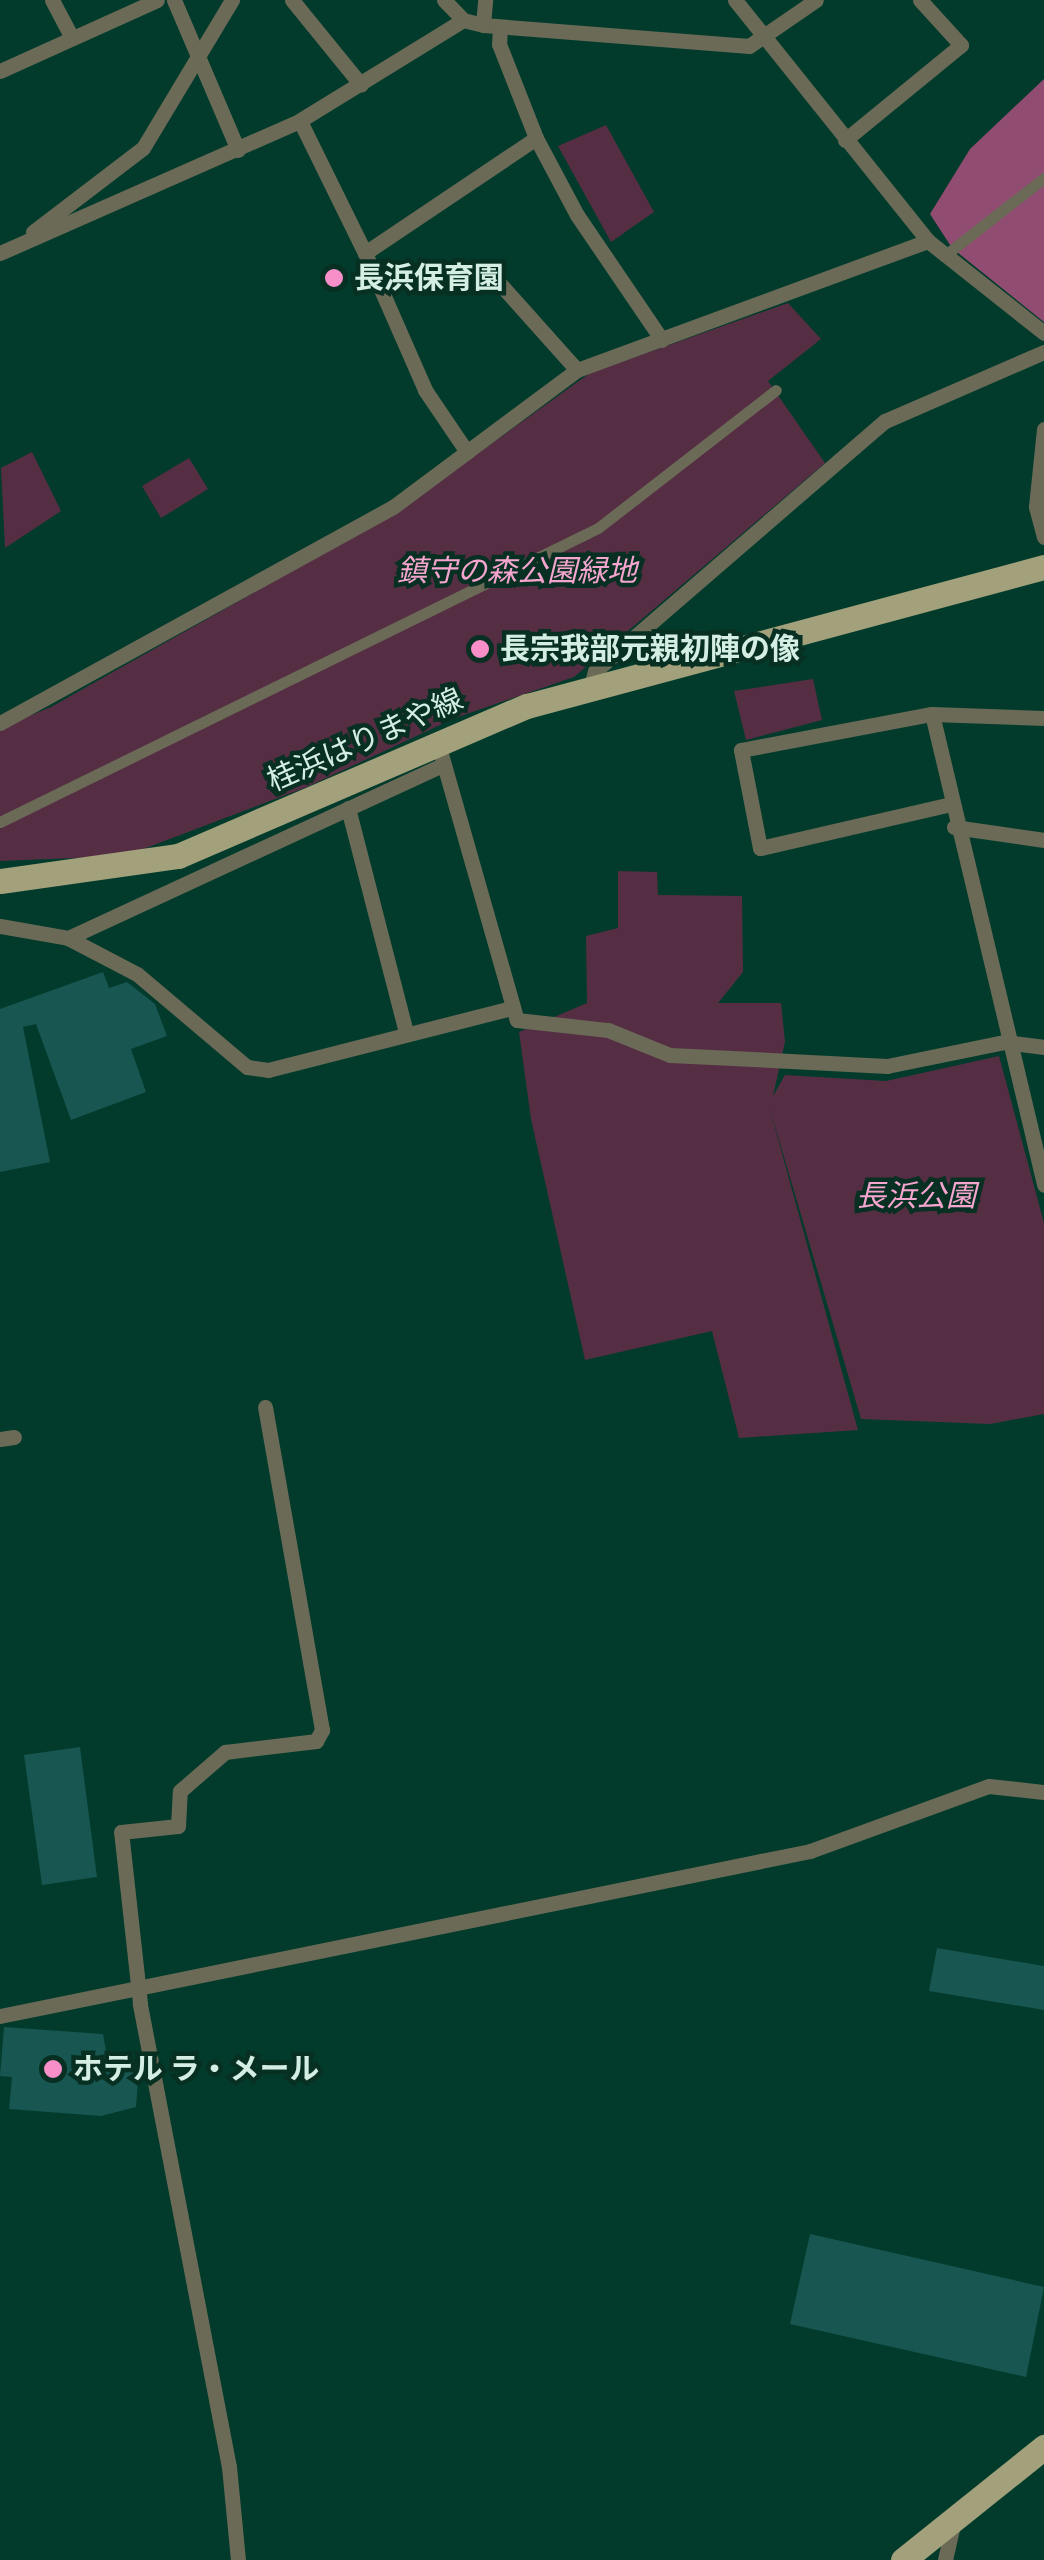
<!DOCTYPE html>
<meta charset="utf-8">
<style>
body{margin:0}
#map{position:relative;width:1044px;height:2560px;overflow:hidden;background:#023b2b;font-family:"Source Serif 4","Noto Sans JP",serif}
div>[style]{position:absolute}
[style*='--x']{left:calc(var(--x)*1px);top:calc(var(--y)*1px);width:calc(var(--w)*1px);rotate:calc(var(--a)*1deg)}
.green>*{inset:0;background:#562e44}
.forest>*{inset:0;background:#914c71}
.building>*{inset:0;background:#175651}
.pedestrian>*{height:11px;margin:-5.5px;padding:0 5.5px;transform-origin:5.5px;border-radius:5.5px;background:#6a6a57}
.minor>*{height:15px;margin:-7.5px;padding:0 7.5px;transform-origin:7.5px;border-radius:7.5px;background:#6a6a57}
.primary>*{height:25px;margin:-12.5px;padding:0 12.5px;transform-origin:12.5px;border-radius:12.5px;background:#a2a17b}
.dots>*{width:28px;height:28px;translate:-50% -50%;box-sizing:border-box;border:5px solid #072f22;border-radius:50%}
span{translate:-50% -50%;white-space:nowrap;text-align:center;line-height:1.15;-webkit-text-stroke:9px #072f22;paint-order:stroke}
.poi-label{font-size:30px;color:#d4eee3;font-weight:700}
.left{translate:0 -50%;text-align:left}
.park-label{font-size:30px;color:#f5a5ce;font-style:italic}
.street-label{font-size:30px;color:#d4eee3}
</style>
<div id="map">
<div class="green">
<div style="clip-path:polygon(606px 125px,654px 212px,611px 242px,558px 146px)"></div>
<div style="clip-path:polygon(788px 303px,821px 339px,768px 381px,825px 463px,574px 677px,455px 718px,307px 787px,125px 856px,0 861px,0 728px,51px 707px,395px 513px,590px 373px)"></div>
<div style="clip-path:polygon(32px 452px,61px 511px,5px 548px,1px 468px)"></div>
<div style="clip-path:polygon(189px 458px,208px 489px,161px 518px,142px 486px)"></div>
<div style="clip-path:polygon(813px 679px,822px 720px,746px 740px,734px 691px)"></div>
<div style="clip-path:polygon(618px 871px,657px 872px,658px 895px,742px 896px,743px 972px,718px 1003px,781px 1003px,785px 1042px,773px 1096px,785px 1075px,886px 1081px,999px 1056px,1044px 1223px,1044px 1414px,990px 1424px,861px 1419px,769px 1106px,858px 1430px,739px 1438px,712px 1331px,585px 1360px,531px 1119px,519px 1032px,587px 1003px,586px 936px,618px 928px)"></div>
</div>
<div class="forest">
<div style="clip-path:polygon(1044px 79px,1044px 322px,952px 248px,930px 214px,970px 149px)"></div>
</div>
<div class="building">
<div style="clip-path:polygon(103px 972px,109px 988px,127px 982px,155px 1004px,167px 1036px,131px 1049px,146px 1092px,71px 1120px,36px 1024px,23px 1027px,50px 1162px,0 1172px,0 1009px)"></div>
<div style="clip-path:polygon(80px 1747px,97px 1877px,42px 1885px,24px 1755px)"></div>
<div style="clip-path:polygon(937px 1948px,1044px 1966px,1044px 2010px,929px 1991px)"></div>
<div style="clip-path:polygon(4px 2027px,103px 2034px,109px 2066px,139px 2068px,136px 2107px,101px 2116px,9px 2109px,12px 2077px,0 2076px)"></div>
<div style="clip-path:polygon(810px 2234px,1044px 2287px,1026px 2377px,790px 2324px)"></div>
</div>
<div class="pedestrian">
<div style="--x:944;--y:256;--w:127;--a:-38"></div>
<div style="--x:0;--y:822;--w:666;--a:-26.18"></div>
<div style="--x:598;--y:528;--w:225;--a:-37.8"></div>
</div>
<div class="minor">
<div style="--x:52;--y:0;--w:43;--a:62.2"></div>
<div style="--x:174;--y:0;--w:163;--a:66.9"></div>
<div style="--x:292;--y:0;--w:109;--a:50.9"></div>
<div style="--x:444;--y:0;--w:28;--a:46"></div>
<div style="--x:463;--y:20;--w:21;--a:14"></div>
<div style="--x:483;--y:25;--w:267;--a:4.5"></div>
<div style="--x:749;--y:46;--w:81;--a:-34.5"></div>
<div style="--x:735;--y:0;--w:309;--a:51.3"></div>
<div style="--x:928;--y:241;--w:148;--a:38.4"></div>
<div style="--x:483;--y:25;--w:25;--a:-85"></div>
<div style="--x:500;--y:27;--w:17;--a:93"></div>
<div style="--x:499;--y:44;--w:101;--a:68.5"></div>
<div style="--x:536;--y:138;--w:87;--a:62"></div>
<div style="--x:577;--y:215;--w:151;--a:55.8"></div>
<div style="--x:0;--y:71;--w:172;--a:-24.3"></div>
<div style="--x:300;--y:121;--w:147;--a:63.8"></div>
<div style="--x:365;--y:253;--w:206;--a:-33.9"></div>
<div style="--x:845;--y:140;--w:150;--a:-39.3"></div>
<div style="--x:961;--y:45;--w:61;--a:-132.3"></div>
<div style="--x:33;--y:232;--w:138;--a:-37.4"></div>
<div style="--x:143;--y:148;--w:173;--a:-59"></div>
<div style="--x:0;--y:253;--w:327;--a:-23.8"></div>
<div style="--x:299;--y:121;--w:193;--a:-31.6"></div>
<div style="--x:365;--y:253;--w:150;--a:66.3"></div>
<div style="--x:425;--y:390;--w:75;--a:55.9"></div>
<div style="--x:493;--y:276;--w:126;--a:48.2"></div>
<div style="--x:1044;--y:429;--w:78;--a:95.9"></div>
<div style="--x:1036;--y:507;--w:31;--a:75"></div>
<div style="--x:591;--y:686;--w:16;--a:-75"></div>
<div style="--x:595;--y:671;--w:383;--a:-40.8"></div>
<div style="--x:885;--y:421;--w:173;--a:-23.5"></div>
<div style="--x:932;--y:714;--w:112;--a:2"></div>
<div style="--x:0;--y:723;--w:448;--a:-28.8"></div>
<div style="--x:393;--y:507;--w:229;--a:-36.7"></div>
<div style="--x:577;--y:370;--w:374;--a:-20.2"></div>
<div style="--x:437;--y:740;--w:291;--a:74.1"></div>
<div style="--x:517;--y:1020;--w:92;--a:6.3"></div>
<div style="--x:608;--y:1030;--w:67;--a:22"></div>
<div style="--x:670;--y:1055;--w:101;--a:2.8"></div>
<div style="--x:771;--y:1060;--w:116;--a:3"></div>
<div style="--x:887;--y:1066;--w:119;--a:-11.6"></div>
<div style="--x:1004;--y:1042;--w:40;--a:7.1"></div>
<div style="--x:951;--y:804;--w:196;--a:167"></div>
<div style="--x:760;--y:848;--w:100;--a:-101"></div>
<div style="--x:741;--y:750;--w:194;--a:-10.7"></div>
<div style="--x:932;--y:714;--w:484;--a:76.6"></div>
<div style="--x:348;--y:808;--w:232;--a:75.5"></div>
<div style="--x:954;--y:827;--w:91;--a:8.2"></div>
<div style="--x:0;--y:926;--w:69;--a:10"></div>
<div style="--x:68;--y:938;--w:78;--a:27.6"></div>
<div style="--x:137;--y:974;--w:144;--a:40.2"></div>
<div style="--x:247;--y:1067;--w:21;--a:8"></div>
<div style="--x:268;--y:1070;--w:248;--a:-14.3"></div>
<div style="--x:68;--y:938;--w:413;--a:-24.8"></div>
<div style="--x:0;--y:1439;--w:14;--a:-8"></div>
<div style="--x:0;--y:2016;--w:827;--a:-11.51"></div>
<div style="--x:810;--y:1851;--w:190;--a:-20"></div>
<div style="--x:989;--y:1786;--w:55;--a:6.2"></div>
<div style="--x:238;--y:2560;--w:93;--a:-95.5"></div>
<div style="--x:229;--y:2467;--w:472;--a:-100.9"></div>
<div style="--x:140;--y:2003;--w:172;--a:-96.3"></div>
<div style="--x:121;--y:1832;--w:57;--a:-6"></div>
<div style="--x:178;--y:1826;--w:35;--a:-87"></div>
<div style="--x:180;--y:1791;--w:60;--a:-40.9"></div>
<div style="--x:225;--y:1752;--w:92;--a:-6.9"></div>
<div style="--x:316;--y:1741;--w:13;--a:-61"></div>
<div style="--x:322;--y:1730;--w:328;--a:-100"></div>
<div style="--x:945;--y:2560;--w:41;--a:-77.3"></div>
</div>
<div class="primary">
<div style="--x:0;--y:881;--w:180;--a:-8"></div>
<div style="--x:178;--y:856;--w:380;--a:-23.3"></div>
<div style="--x:527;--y:706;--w:535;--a:-15.05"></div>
<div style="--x:903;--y:2560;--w:181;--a:-38.7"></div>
</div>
<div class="dots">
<div style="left:334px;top:278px;background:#f98fc8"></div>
<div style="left:480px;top:649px;background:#f98fc8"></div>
<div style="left:53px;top:2069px;background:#f98fc8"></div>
</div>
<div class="poi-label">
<span class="left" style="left:354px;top:278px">長浜保育園</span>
<span class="left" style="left:500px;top:649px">長宗我部元親初陣の像</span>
<span class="left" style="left:73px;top:2069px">ホテル ラ・メール</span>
</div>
<div class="park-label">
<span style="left:517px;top:571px">鎮守の森公園緑地</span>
<span style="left:916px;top:1196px">長浜公園</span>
</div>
<div class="street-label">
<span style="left:365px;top:740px;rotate:-24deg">桂浜はりまや線</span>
</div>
</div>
